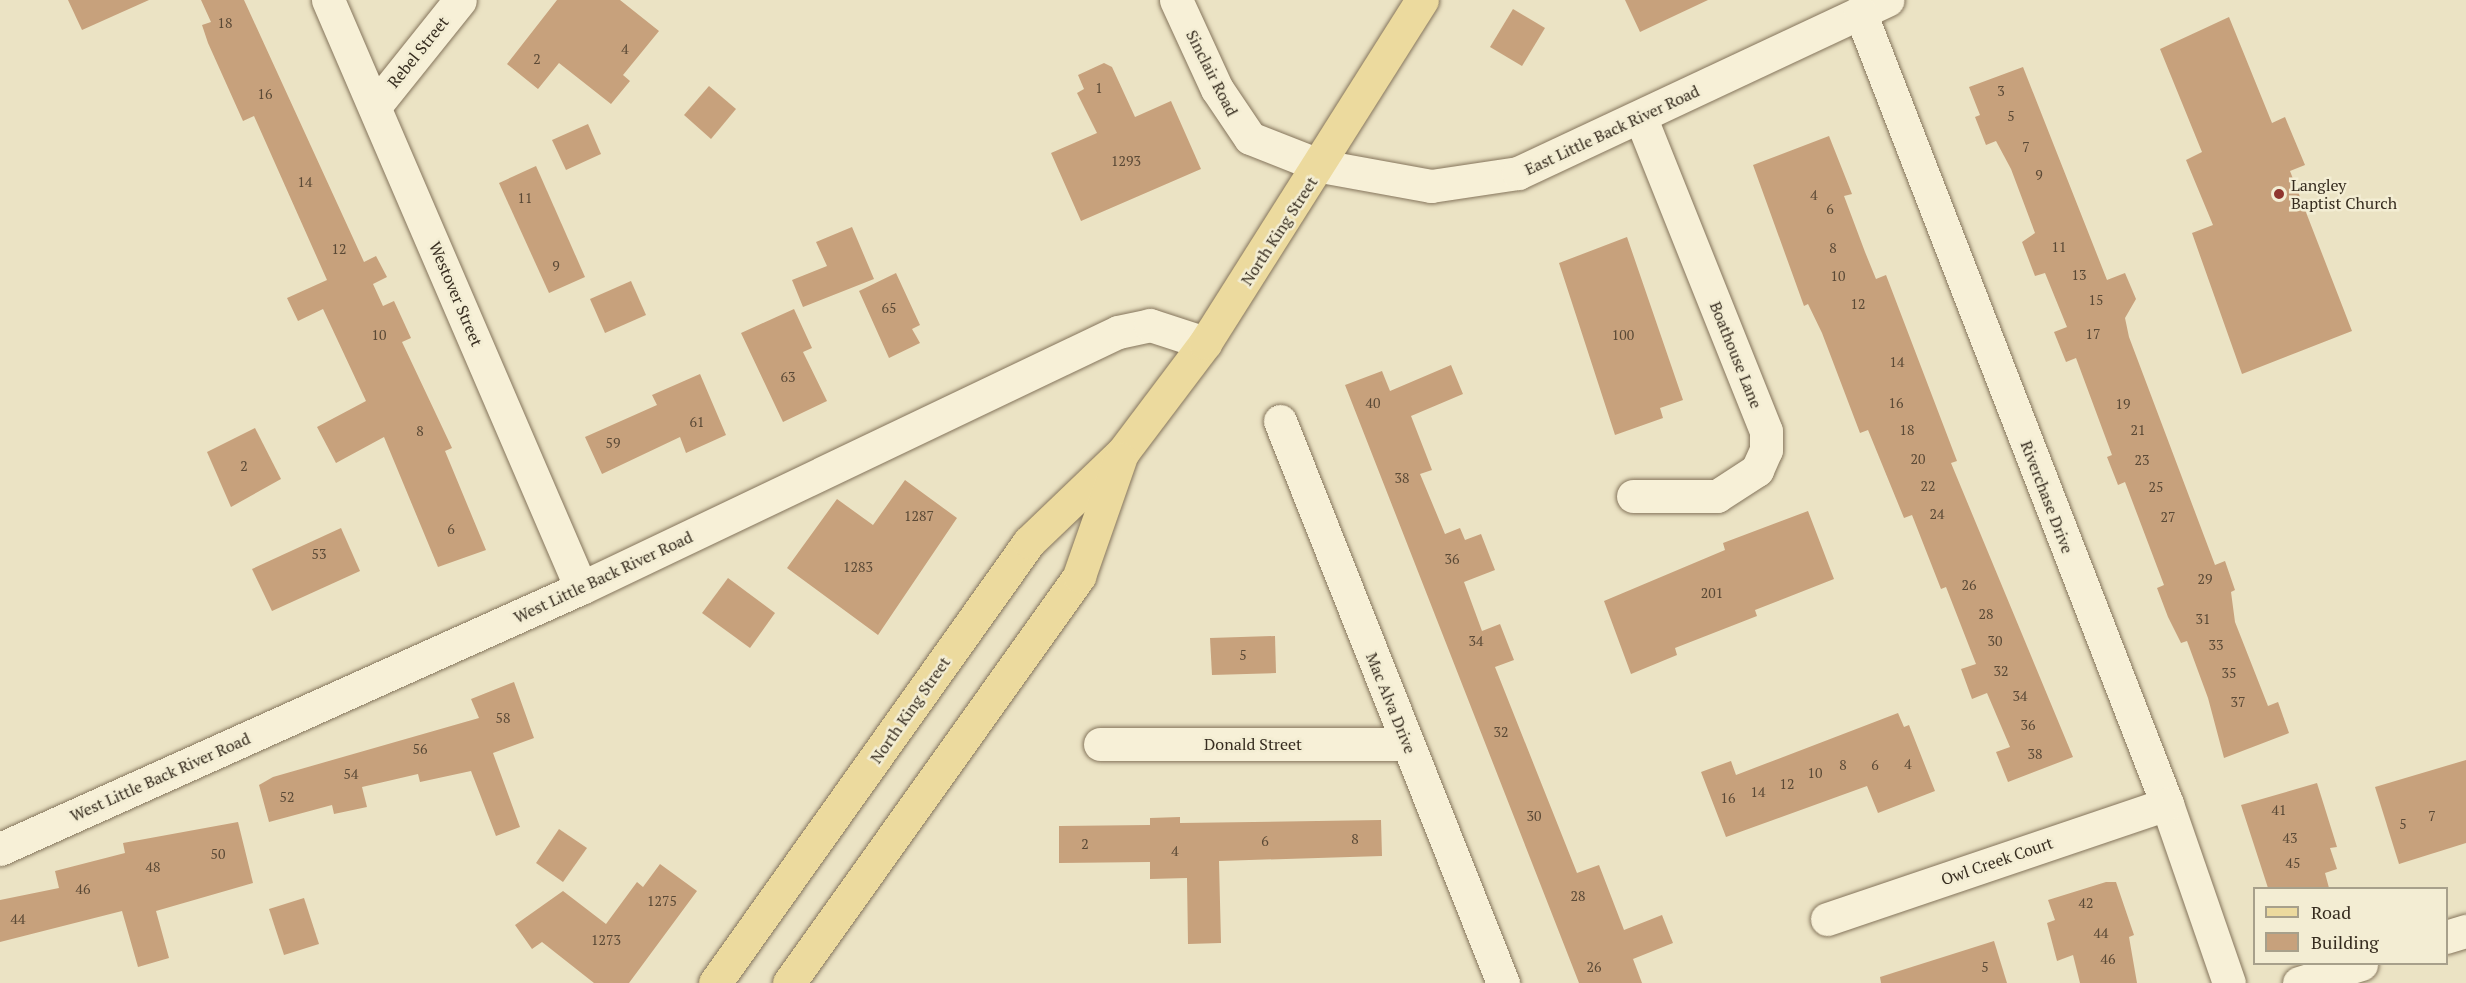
<!DOCTYPE html>
<style>
body{margin:0}
#map{position:relative;width:2466px;height:983px;overflow:hidden;background:#ebe3c4;font-family:"PT Serif",serif}
div>[style]{position:absolute}
[style*='--x']{left:calc(var(--x)*1px);top:calc(var(--y)*1px);width:calc(var(--w)*1px);rotate:calc(var(--a)*1deg)}
.building>*{inset:0;background:#c7a17c}
.roads{filter:drop-shadow(0 0 2px #85755c) drop-shadow(0 0 2px #85755c)}
.minor>*{height:33px;margin:-16.5px;padding:0 16.5px;transform-origin:16.5px;border-radius:16.5px;background:#f7f0d7}
.major>*{height:33px;margin:-16.5px;padding:0 16.5px;transform-origin:16.5px;border-radius:16.5px;background:#ecda9e}
.dots>*{width:16px;height:16px;translate:-50% -50%;box-sizing:border-box;border:3px solid #f3edd3;border-radius:50%}
span{translate:-50% -50%;white-space:nowrap;text-align:center;line-height:1.15;-webkit-text-stroke:5px #f3edd3;paint-order:stroke}
.number-label{font-size:14px;color:#5a4936}
.number-label span{-webkit-text-stroke-width:0}
.street-label{font-size:16px;color:#362c1f}
.poi-label{font-size:16px;color:#362c1f}
.left{translate:0 -50%;text-align:left}
.legend{position:absolute;left:2253px;top:887px;width:195px;height:78px;box-sizing:border-box;background:#f3edd3;border:2px solid #a7a08b;margin:0;padding:8px 10px;list-style:none;font-size:18px;color:#362c1f}
.legend li{display:flex;align-items:center;gap:12px;height:30px}
.legend b{width:30px;border:2px solid #a7a08b}
</style>
<div id="map">
<div class="building">
<div style="clip-path:polygon(68px 0,149px 0,82px 30px)"></div>
<div style="clip-path:polygon(201px 0,244px 0,364px 262px,376px 256px,387px 277px,373px 284px,383px 306px,394px 301px,411px 338px,402px 342px,452px 448px,445px 451px,486px 550px,438px 567px,384px 437px,336px 463px,317px 427px,366px 401px,323px 309px,298px 321px,287px 298px,327px 280px,254px 116px,243px 121px,208px 43px,202px 25px,211px 22px)"></div>
<div style="clip-path:polygon(557px 0,620px 0,659px 31px,623px 75px,630px 81px,611px 104px,559px 63px,538px 89px,507px 64px)"></div>
<div style="clip-path:polygon(1625px 0,1708px 0,1640px 32px)"></div>
<div style="clip-path:polygon(1513px 9px,1545px 28px,1522px 66px,1490px 47px)"></div>
<div style="clip-path:polygon(2229px 17px,2272px 123px,2285px 117px,2305px 165px,2290px 171px,2352px 331px,2242px 374px,2192px 233px,2213px 225px,2186px 160px,2202px 152px,2160px 49px)"></div>
<div style="clip-path:polygon(1104px 63px,1112px 67px,1135px 117px,1171px 101px,1201px 169px,1081px 221px,1051px 153px,1097px 133px,1077px 93px,1084px 89px,1078px 75px)"></div>
<div style="clip-path:polygon(2023px 67px,2107px 280px,2125px 273px,2136px 299px,2125px 318px,2129px 337px,2215px 565px,2225px 561px,2235px 590px,2231px 592px,2235px 622px,2268px 706px,2278px 702px,2289px 733px,2224px 758px,2208px 698px,2187px 641px,2181px 643px,2168px 617px,2157px 588px,2164px 585px,2125px 482px,2118px 485px,2107px 457px,2112px 455px,2076px 358px,2066px 362px,2054px 332px,2067px 327px,2045px 273px,2035px 276px,2022px 242px,2035px 233px,2011px 169px,1996px 141px,1986px 145px,1975px 117px,1980px 115px,1969px 87px)"></div>
<div style="clip-path:polygon(709px 86px,736px 109px,711px 139px,684px 115px)"></div>
<div style="clip-path:polygon(588px 124px,601px 154px,566px 170px,552px 140px)"></div>
<div style="clip-path:polygon(1829px 136px,1852px 194px,1844px 196px,1865px 252px,1876px 279px,1886px 275px,1957px 461px,1951px 463px,2073px 757px,2008px 782px,1996px 752px,2010px 747px,1987px 693px,1972px 699px,1961px 669px,1976px 664px,1946px 587px,1941px 589px,1912px 515px,1904px 518px,1868px 430px,1860px 433px,1822px 333px,1808px 304px,1804px 306px,1753px 165px)"></div>
<div style="clip-path:polygon(536px 166px,585px 277px,549px 293px,499px 183px)"></div>
<div style="clip-path:polygon(852px 227px,874px 279px,803px 307px,792px 280px,827px 266px,816px 242px)"></div>
<div style="clip-path:polygon(1627px 237px,1683px 400px,1660px 408px,1663px 418px,1615px 435px,1559px 263px)"></div>
<div style="clip-path:polygon(896px 273px,920px 325px,912px 329px,920px 343px,889px 358px,859px 291px)"></div>
<div style="clip-path:polygon(631px 281px,646px 315px,605px 333px,590px 299px)"></div>
<div style="clip-path:polygon(794px 309px,812px 348px,803px 352px,827px 401px,783px 422px,741px 333px)"></div>
<div style="clip-path:polygon(1451px 365px,1463px 394px,1411px 416px,1432px 470px,1420px 474px,1445px 534px,1460px 528px,1465px 540px,1481px 534px,1495px 570px,1464px 582px,1482px 631px,1500px 624px,1514px 660px,1495px 667px,1577px 873px,1599px 865px,1624px 930px,1662px 915px,1673px 943px,1633px 959px,1642px 983px,1579px 983px,1345px 385px,1382px 371px,1390px 391px)"></div>
<div style="clip-path:polygon(700px 374px,726px 435px,686px 453px,680px 437px,602px 474px,585px 437px,657px 405px,652px 395px)"></div>
<div style="clip-path:polygon(255px 428px,281px 479px,231px 507px,207px 452px)"></div>
<div style="clip-path:polygon(905px 480px,957px 518px,878px 635px,787px 568px,837px 499px,873px 525px)"></div>
<div style="clip-path:polygon(1808px 511px,1834px 579px,1755px 610px,1757px 616px,1675px 648px,1677px 655px,1631px 674px,1604px 601px,1725px 550px,1723px 543px)"></div>
<div style="clip-path:polygon(341px 528px,360px 571px,272px 611px,252px 569px)"></div>
<div style="clip-path:polygon(728px 578px,775px 613px,750px 648px,702px 613px)"></div>
<div style="clip-path:polygon(1275px 636px,1276px 673px,1212px 675px,1210px 638px)"></div>
<div style="clip-path:polygon(514px 682px,534px 738px,493px 753px,520px 827px,496px 836px,471px 771px,420px 782px,418px 774px,362px 787px,367px 807px,334px 814px,332px 805px,269px 822px,259px 785px,273px 777px,479px 718px,471px 699px)"></div>
<div style="clip-path:polygon(1898px 713px,1904px 727px,1909px 725px,1935px 791px,1878px 813px,1867px 786px,1726px 837px,1701px 772px,1731px 761px,1736px 775px)"></div>
<div style="clip-path:polygon(2466px 760px,2466px 843px,2399px 864px,2375px 787px)"></div>
<div style="clip-path:polygon(2317px 783px,2337px 847px,2330px 848px,2337px 869px,2325px 873px,2329px 888px,2268px 888px,2241px 805px)"></div>
<div style="clip-path:polygon(1180px 817px,1180px 823px,1381px 820px,1382px 856px,1219px 861px,1221px 943px,1188px 944px,1187px 878px,1150px 879px,1150px 862px,1059px 863px,1059px 826px,1150px 825px,1150px 818px)"></div>
<div style="clip-path:polygon(238px 822px,253px 883px,156px 911px,169px 958px,138px 967px,122px 911px,0 942px,0 900px,59px 888px,55px 871px,125px 853px,123px 843px)"></div>
<div style="clip-path:polygon(559px 829px,587px 848px,563px 882px,536px 863px)"></div>
<div style="clip-path:polygon(660px 864px,697px 891px,629px 983px,594px 983px,542px 942px,532px 949px,515px 925px,563px 891px,606px 924px,637px 882px,643px 887px)"></div>
<div style="clip-path:polygon(2106px 882px,2116px 882px,2134px 935px,2129px 937px,2137px 983px,2080px 983px,2073px 955px,2057px 961px,2047px 923px,2055px 920px,2048px 900px)"></div>
<div style="clip-path:polygon(304px 898px,319px 944px,284px 955px,269px 909px)"></div>
<div style="clip-path:polygon(1994px 941px,2007px 983px,1881px 983px,1880px 977px)"></div>
</div>
<div class="roads">
<div class="minor">
<div style="--x:328;--y:0;--w:640;--a:66.72"></div>
<div style="--x:1176;--y:0;--w:98;--a:65.3"></div>
<div style="--x:1217;--y:89;--w:59;--a:56"></div>
<div style="--x:1250;--y:138;--w:76;--a:21.5"></div>
<div style="--x:1321;--y:166;--w:112;--a:10.3"></div>
<div style="--x:1431;--y:186;--w:88;--a:-8.5"></div>
<div style="--x:1518;--y:173;--w:408;--a:-25.1"></div>
<div style="--x:1860;--y:12;--w:849;--a:68.81"></div>
<div style="--x:2167;--y:804;--w:189;--a:70.9"></div>
<div style="--x:376;--y:105;--w:134;--a:-51.3"></div>
<div style="--x:1280;--y:421;--w:605;--a:68.36"></div>
<div style="--x:1633;--y:496;--w:84;--a:0"></div>
<div style="--x:1717;--y:496;--w:48;--a:-33"></div>
<div style="--x:1757;--y:470;--w:22;--a:-66"></div>
<div style="--x:1766;--y:450;--w:19;--a:-90"></div>
<div style="--x:1766;--y:431;--w:337;--a:-111.8"></div>
<div style="--x:1100;--y:744;--w:307;--a:0"></div>
<div style="--x:0;--y:849;--w:637;--a:-24.19"></div>
<div style="--x:581;--y:588;--w:595;--a:-25.49"></div>
<div style="--x:1118;--y:332;--w:33;--a:-12"></div>
<div style="--x:1150;--y:325;--w:58;--a:18.1"></div>
<div style="--x:1827;--y:919;--w:359;--a:-18.7"></div>
<div style="--x:2446;--y:937;--w:21;--a:-17"></div>
<div style="--x:2299;--y:983;--w:65;--a:-17"></div>
</div>
<div class="major">
<div style="--x:715;--y:983;--w:541;--a:-54.55"></div>
<div style="--x:1029;--y:542;--w:130;--a:-43.8"></div>
<div style="--x:1123;--y:452;--w:136;--a:-53"></div>
<div style="--x:1205;--y:343;--w:406;--a:-57.7"></div>
<div style="--x:789;--y:983;--w:500;--a:-54.5"></div>
<div style="--x:1079;--y:576;--w:124;--a:-70.7"></div>
</div>
</div>
<div class="dots">
<div style="left:2279px;top:194px;background:#90362f"></div>
</div>
<div class="number-label">
<span style="left:225px;top:23px">18</span>
<span style="left:625px;top:49px">4</span>
<span style="left:537px;top:59px">2</span>
<span style="left:1099px;top:88px">1</span>
<span style="left:2001px;top:91px">3</span>
<span style="left:265px;top:94px">16</span>
<span style="left:2011px;top:116px">5</span>
<span style="left:2026px;top:147px">7</span>
<span style="left:1126px;top:161px">1293</span>
<span style="left:2039px;top:175px">9</span>
<span style="left:305px;top:182px">14</span>
<span style="left:1814px;top:195px">4</span>
<span style="left:525px;top:198px">11</span>
<span style="left:1830px;top:209px">6</span>
<span style="left:2059px;top:247px">11</span>
<span style="left:1833px;top:248px">8</span>
<span style="left:339px;top:249px">12</span>
<span style="left:556px;top:266px">9</span>
<span style="left:2079px;top:275px">13</span>
<span style="left:1838px;top:276px">10</span>
<span style="left:2096px;top:300px">15</span>
<span style="left:1858px;top:304px">12</span>
<span style="left:889px;top:308px">65</span>
<span style="left:2093px;top:334px">17</span>
<span style="left:379px;top:335px">10</span>
<span style="left:1623px;top:335px">100</span>
<span style="left:1897px;top:362px">14</span>
<span style="left:788px;top:377px">63</span>
<span style="left:1373px;top:403px">40</span>
<span style="left:1896px;top:403px">16</span>
<span style="left:2123px;top:404px">19</span>
<span style="left:697px;top:422px">61</span>
<span style="left:1907px;top:430px">18</span>
<span style="left:2138px;top:430px">21</span>
<span style="left:420px;top:431px">8</span>
<span style="left:613px;top:443px">59</span>
<span style="left:1918px;top:459px">20</span>
<span style="left:2142px;top:460px">23</span>
<span style="left:244px;top:466px">2</span>
<span style="left:1402px;top:478px">38</span>
<span style="left:1928px;top:486px">22</span>
<span style="left:2156px;top:487px">25</span>
<span style="left:1937px;top:514px">24</span>
<span style="left:919px;top:516px">1287</span>
<span style="left:2168px;top:517px">27</span>
<span style="left:451px;top:529px">6</span>
<span style="left:319px;top:554px">53</span>
<span style="left:1452px;top:559px">36</span>
<span style="left:858px;top:567px">1283</span>
<span style="left:2205px;top:579px">29</span>
<span style="left:1969px;top:585px">26</span>
<span style="left:1712px;top:593px">201</span>
<span style="left:1986px;top:614px">28</span>
<span style="left:2203px;top:619px">31</span>
<span style="left:1476px;top:641px">34</span>
<span style="left:1995px;top:641px">30</span>
<span style="left:2216px;top:645px">33</span>
<span style="left:1243px;top:655px">5</span>
<span style="left:2001px;top:671px">32</span>
<span style="left:2229px;top:673px">35</span>
<span style="left:2020px;top:696px">34</span>
<span style="left:2238px;top:702px">37</span>
<span style="left:503px;top:718px">58</span>
<span style="left:2028px;top:725px">36</span>
<span style="left:1501px;top:732px">32</span>
<span style="left:420px;top:749px">56</span>
<span style="left:2035px;top:754px">38</span>
<span style="left:1908px;top:764px">4</span>
<span style="left:1843px;top:765px">8</span>
<span style="left:1875px;top:765px">6</span>
<span style="left:1815px;top:773px">10</span>
<span style="left:351px;top:774px">54</span>
<span style="left:1787px;top:784px">12</span>
<span style="left:1758px;top:792px">14</span>
<span style="left:287px;top:797px">52</span>
<span style="left:1728px;top:798px">16</span>
<span style="left:2279px;top:810px">41</span>
<span style="left:1534px;top:816px">30</span>
<span style="left:2432px;top:816px">7</span>
<span style="left:2403px;top:824px">5</span>
<span style="left:2290px;top:838px">43</span>
<span style="left:1355px;top:839px">8</span>
<span style="left:1265px;top:841px">6</span>
<span style="left:1085px;top:844px">2</span>
<span style="left:1175px;top:851px">4</span>
<span style="left:218px;top:854px">50</span>
<span style="left:2293px;top:863px">45</span>
<span style="left:153px;top:867px">48</span>
<span style="left:83px;top:889px">46</span>
<span style="left:1578px;top:896px">28</span>
<span style="left:662px;top:901px">1275</span>
<span style="left:2086px;top:903px">42</span>
<span style="left:18px;top:919px">44</span>
<span style="left:2101px;top:933px">44</span>
<span style="left:606px;top:940px">1273</span>
<span style="left:2108px;top:959px">46</span>
<span style="left:1594px;top:967px">26</span>
<span style="left:1985px;top:967px">5</span>
</div>
<div class="street-label">
<span style="left:418px;top:52px;rotate:-51deg">Rebel Street</span>
<span style="left:1212px;top:73px;rotate:63deg">Sinclair Road</span>
<span style="left:1612px;top:130px;rotate:-25deg">East Little Back River Road</span>
<span style="left:1279px;top:231px;rotate:-57deg">North King Street</span>
<span style="left:456px;top:294px;rotate:67deg">Westover Street</span>
<span style="left:1736px;top:355px;rotate:68deg">Boathouse Lane</span>
<span style="left:2047px;top:497px;rotate:69deg">Riverchase Drive</span>
<span style="left:603px;top:577px;rotate:-25deg">West Little Back River Road</span>
<span style="left:1391px;top:703px;rotate:68deg">Mac Alva Drive</span>
<span style="left:910px;top:710px;rotate:-55deg">North King Street</span>
<span style="left:1253px;top:744px">Donald Street</span>
<span style="left:160px;top:777px;rotate:-24deg">West Little Back River Road</span>
<span style="left:1997px;top:861px;rotate:-19deg">Owl Creek Court</span>
</div>
<div class="poi-label">
<span class="left" style="left:2291px;top:194px">Langley<br>Baptist Church</span>
</div>
<ul class="legend">
<li><b style="height:8px;background:#ecda9e"></b>Road</li>
<li><b style="height:16px;background:#c7a17c"></b>Building</li>
</ul>
</div>
